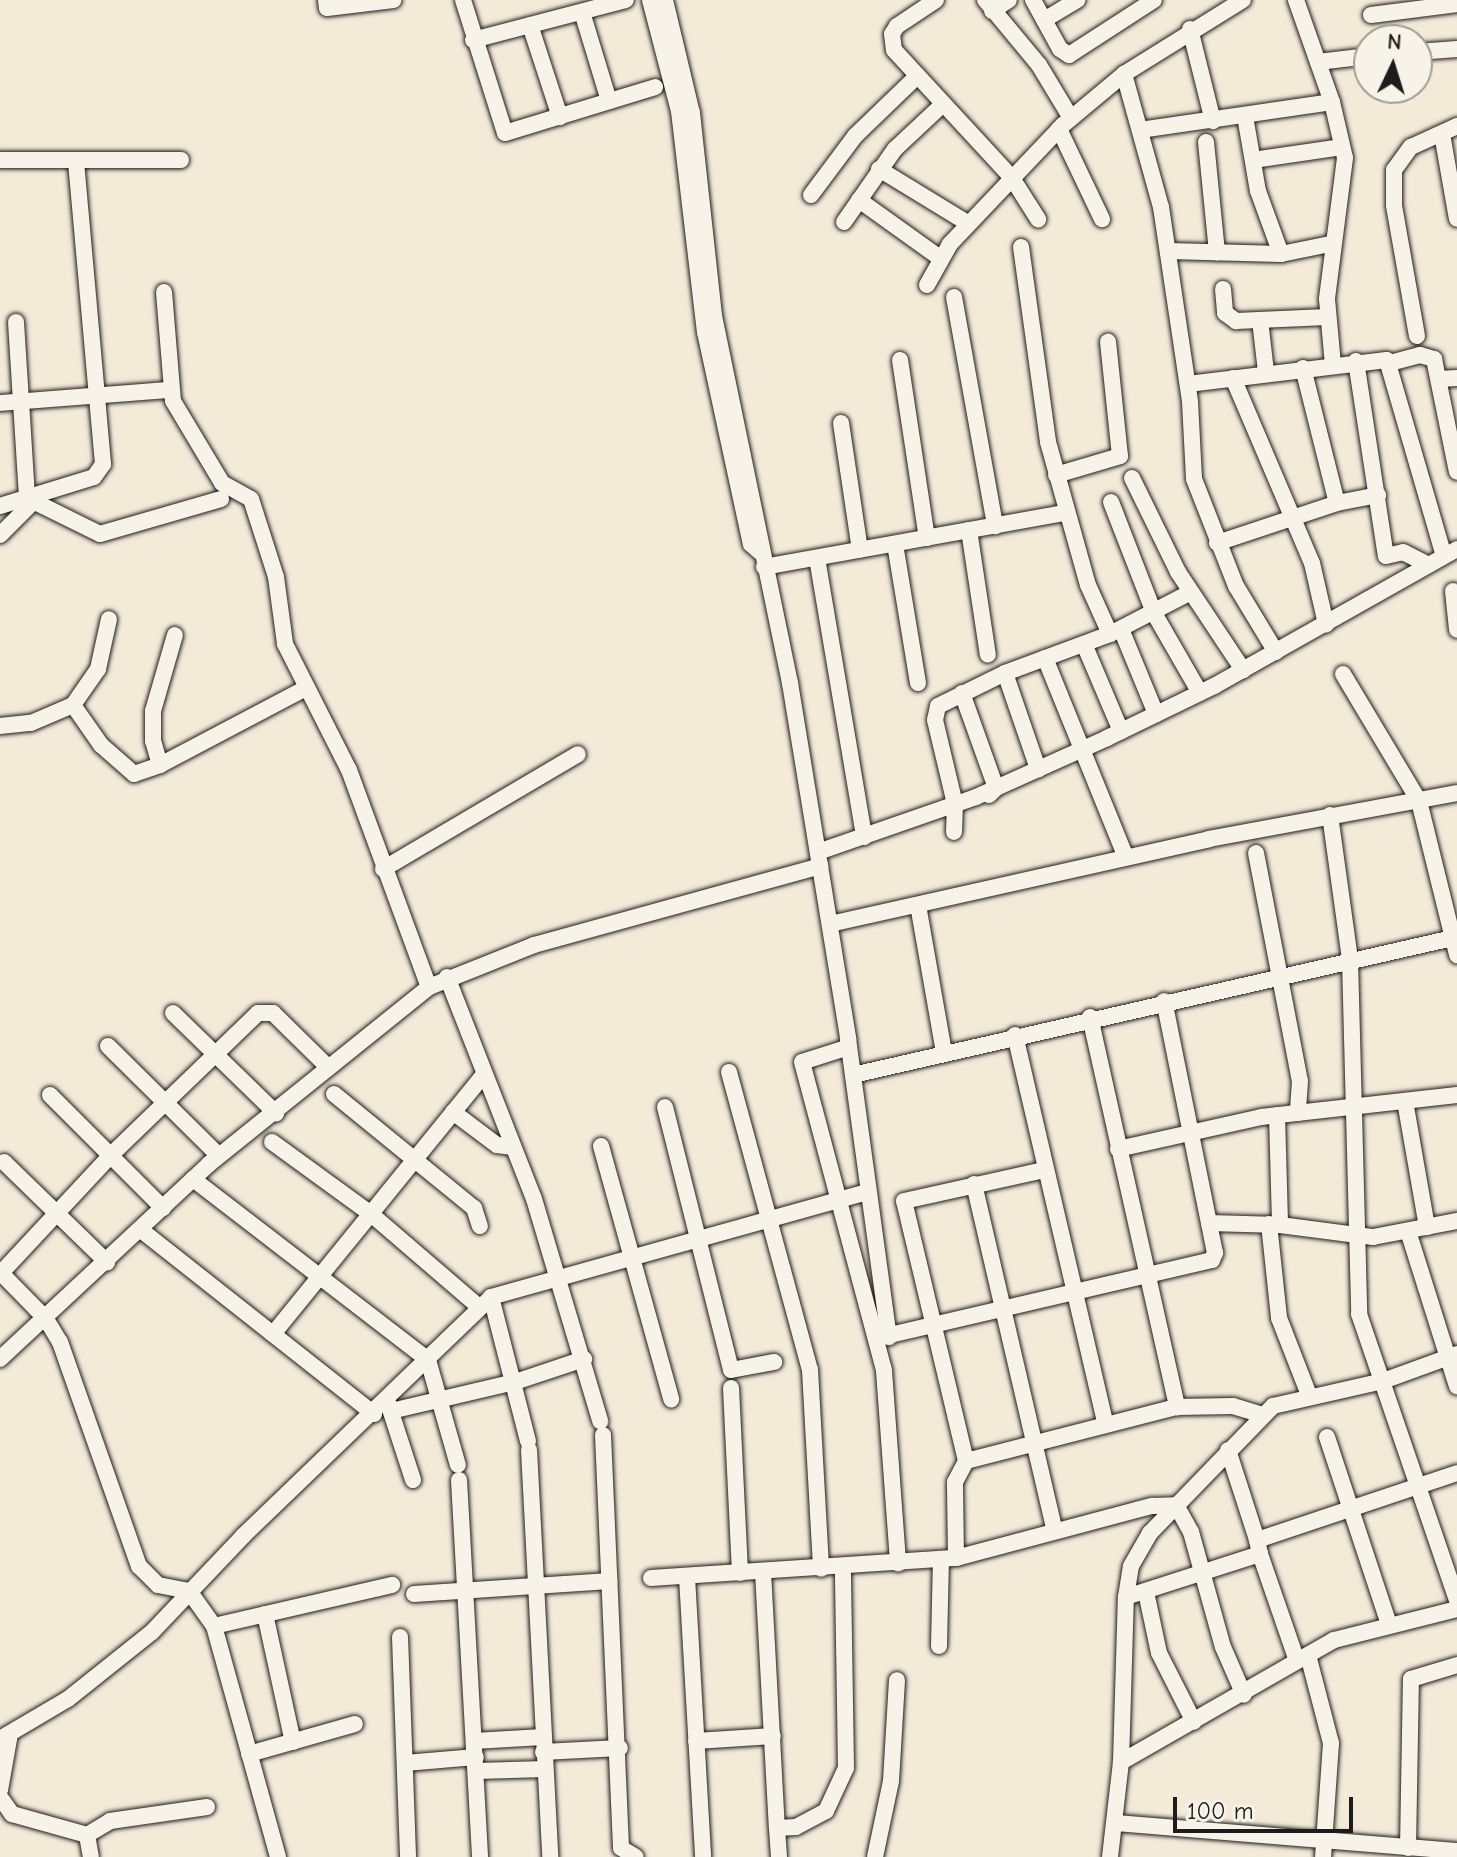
<!DOCTYPE html>
<style>
body{margin:0}
#map{position:relative;width:1457px;height:1857px;overflow:hidden;background:#f3ead8;font-family:"Comic Neue",sans-serif}
div>[style]{position:absolute}
[style*='--x']{left:calc(var(--x)*1px);top:calc(var(--y)*1px);width:calc(var(--w)*1px);rotate:calc(var(--a)*1deg)}
.roads{filter:drop-shadow(0 0 2px #1c1c1c) drop-shadow(0 0 2px #1c1c1c)}
.minor>*{height:16px;margin:-8px;padding:0 8px;transform-origin:8px;border-radius:8px;background:#f7f3e8}
span{translate:-50% -50%;white-space:nowrap;text-align:center;line-height:1.15;-webkit-text-stroke:7px #f7f3e8;paint-order:stroke}
.north{position:absolute;left:1353px;top:24px;width:80px;height:80px;box-sizing:border-box;background:#f7f3e8;border:2px solid #9f9d96;border-radius:50%;rotate:4deg;font-size:22px;font-weight:700;line-height:32px;text-align:center;color:#1c1c1c}
.north::after{content:'';display:block;margin:auto;width:28px;height:36px;background:#1c1c1c;clip-path:polygon(50% 0,100% 100%,50% 72%,0 100%)}
.scale{position:absolute;left:1173px;top:1797px;width:180px;height:36px;box-sizing:border-box;border:4px solid #1c1c1c;border-top:0;padding-left:10px;font-size:24px;line-height:28px;white-space:nowrap;color:#1c1c1c;-webkit-text-stroke:6px #f7f3e8;paint-order:stroke}
</style>
<div id="map">
<div class="roads">
<div class="minor">
<div style="--x:326;--y:0;--w:8;--a:83"></div>
<div style="--x:327;--y:8;--w:67;--a:-6.8"></div>
<div style="--x:463;--y:0;--w:139;--a:72.5"></div>
<div style="--x:505;--y:133;--w:157;--a:-17"></div>
<div style="--x:650;--y:0;--w:115;--a:75.4"></div>
<div style="--x:679;--y:111;--w:223;--a:83.3"></div>
<div style="--x:705;--y:332;--w:217;--a:77.8"></div>
<div style="--x:751;--y:544;--w:12;--a:42"></div>
<div style="--x:665;--y:0;--w:116;--a:76.6"></div>
<div style="--x:692;--y:113;--w:204;--a:83.8"></div>
<div style="--x:714;--y:316;--w:375;--a:78.3"></div>
<div style="--x:790;--y:683;--w:361;--a:80.7"></div>
<div style="--x:848;--y:1039;--w:301;--a:82.2"></div>
<div style="--x:936;--y:0;--w:47;--a:146.3"></div>
<div style="--x:897;--y:26;--w:9;--a:122"></div>
<div style="--x:892;--y:34;--w:16;--a:83"></div>
<div style="--x:894;--y:50;--w:174;--a:47.3"></div>
<div style="--x:1012;--y:178;--w:49;--a:57.6"></div>
<div style="--x:985;--y:0;--w:85;--a:50.3"></div>
<div style="--x:1039;--y:65;--w:62;--a:58.9"></div>
<div style="--x:1033;--y:0;--w:56;--a:61.1"></div>
<div style="--x:1060;--y:49;--w:11;--a:34"></div>
<div style="--x:1069;--y:55;--w:101;--a:-32.9"></div>
<div style="--x:1296;--y:0;--w:108;--a:70.6"></div>
<div style="--x:1332;--y:102;--w:57;--a:76.9"></div>
<div style="--x:1345;--y:158;--w:142;--a:97.3"></div>
<div style="--x:1327;--y:299;--w:66;--a:84.8"></div>
<div style="--x:992;--y:11;--w:20;--a:-33"></div>
<div style="--x:582;--y:12;--w:93;--a:73.1"></div>
<div style="--x:1371;--y:15;--w:87;--a:-7.3"></div>
<div style="--x:1044;--y:20;--w:39;--a:-31"></div>
<div style="--x:530;--y:25;--w:97;--a:71.9"></div>
<div style="--x:1190;--y:29;--w:95;--a:76"></div>
<div style="--x:473;--y:40;--w:158;--a:-14.7"></div>
<div style="--x:1417;--y:52;--w:40;--a:-4.3"></div>
<div style="--x:1318;--y:62;--w:51;--a:-6.7"></div>
<div style="--x:1124;--y:74;--w:138;--a:74.5"></div>
<div style="--x:1161;--y:207;--w:197;--a:81.5"></div>
<div style="--x:1190;--y:402;--w:77;--a:87"></div>
<div style="--x:1194;--y:479;--w:115;--a:68.6"></div>
<div style="--x:1236;--y:586;--w:77;--a:58.8"></div>
<div style="--x:1245;--y:116;--w:76;--a:80.2"></div>
<div style="--x:1258;--y:191;--w:67;--a:69.9"></div>
<div style="--x:1059;--y:129;--w:100;--a:64.5"></div>
<div style="--x:1140;--y:130;--w:194;--a:-8.3"></div>
<div style="--x:1442;--y:134;--w:86;--a:80"></div>
<div style="--x:1206;--y:142;--w:111;--a:84.3"></div>
<div style="--x:0;--y:160;--w:181;--a:0"></div>
<div style="--x:1253;--y:160;--w:90;--a:-8.3"></div>
<div style="--x:879;--y:169;--w:105;--a:31.4"></div>
<div style="--x:811;--y:195;--w:74;--a:-53.3"></div>
<div style="--x:855;--y:136;--w:85;--a:-44"></div>
<div style="--x:859;--y:200;--w:100;--a:35.6"></div>
<div style="--x:844;--y:222;--w:89;--a:-55.1"></div>
<div style="--x:895;--y:149;--w:64;--a:-43.1"></div>
<div style="--x:1021;--y:247;--w:197;--a:82.1"></div>
<div style="--x:1048;--y:442;--w:148;--a:74.4"></div>
<div style="--x:1088;--y:585;--w:54;--a:65.8"></div>
<div style="--x:1169;--y:251;--w:112;--a:1.5"></div>
<div style="--x:1281;--y:254;--w:50;--a:-11.5"></div>
<div style="--x:927;--y:285;--w:47;--a:-60.7"></div>
<div style="--x:950;--y:244;--w:164;--a:-46.5"></div>
<div style="--x:1063;--y:125;--w:80;--a:-39.9"></div>
<div style="--x:1124;--y:74;--w:140;--a:-31.9"></div>
<div style="--x:1223;--y:289;--w:24;--a:85"></div>
<div style="--x:1225;--y:313;--w:14;--a:36"></div>
<div style="--x:1236;--y:321;--w:91;--a:-2.5"></div>
<div style="--x:164;--y:292;--w:109;--a:85.3"></div>
<div style="--x:173;--y:401;--w:96;--a:59.1"></div>
<div style="--x:222;--y:483;--w:33;--a:29"></div>
<div style="--x:251;--y:499;--w:82;--a:72.2"></div>
<div style="--x:276;--y:577;--w:68;--a:82.3"></div>
<div style="--x:285;--y:644;--w:141;--a:63.1"></div>
<div style="--x:349;--y:770;--w:231;--a:69.8"></div>
<div style="--x:954;--y:297;--w:233;--a:79.8"></div>
<div style="--x:1260;--y:320;--w:52;--a:83.4"></div>
<div style="--x:16;--y:322;--w:176;--a:86.4"></div>
<div style="--x:27;--y:498;--w:81;--a:26.3"></div>
<div style="--x:100;--y:534;--w:126;--a:-16.1"></div>
<div style="--x:1417;--y:336;--w:133;--a:-100"></div>
<div style="--x:1394;--y:205;--w:35;--a:-90"></div>
<div style="--x:1394;--y:170;--w:29;--a:-54"></div>
<div style="--x:1411;--y:147;--w:51;--a:-24.5"></div>
<div style="--x:900;--y:360;--w:180;--a:81.4"></div>
<div style="--x:1356;--y:361;--w:197;--a:81.3"></div>
<div style="--x:1386;--y:556;--w:17;--a:-13"></div>
<div style="--x:1403;--y:552;--w:28;--a:27"></div>
<div style="--x:1390;--y:363;--w:31;--a:-15"></div>
<div style="--x:1420;--y:355;--w:15;--a:16"></div>
<div style="--x:1434;--y:359;--w:115;--a:78.5"></div>
<div style="--x:1303;--y:368;--w:139;--a:75.9"></div>
<div style="--x:1233;--y:378;--w:201;--a:66.9"></div>
<div style="--x:1312;--y:563;--w:63;--a:77.1"></div>
<div style="--x:1439;--y:379;--w:18;--a:-3"></div>
<div style="--x:1188;--y:384;--w:200;--a:-6.9"></div>
<div style="--x:1387;--y:360;--w:204;--a:73.8"></div>
<div style="--x:0;--y:403;--w:170;--a:-4.4"></div>
<div style="--x:841;--y:423;--w:128;--a:81.5"></div>
<div style="--x:1056;--y:475;--w:67;--a:-16.5"></div>
<div style="--x:1120;--y:456;--w:115;--a:-96"></div>
<div style="--x:1132;--y:478;--w:105;--a:63.9"></div>
<div style="--x:1178;--y:572;--w:118;--a:56.4"></div>
<div style="--x:1111;--y:502;--w:119;--a:68.8"></div>
<div style="--x:1154;--y:613;--w:92;--a:60.1"></div>
<div style="--x:0;--y:506;--w:98;--a:-17.1"></div>
<div style="--x:94;--y:477;--w:16;--a:-55"></div>
<div style="--x:103;--y:464;--w:305;--a:-95.1"></div>
<div style="--x:969;--y:530;--w:126;--a:81.4"></div>
<div style="--x:0;--y:535;--w:48;--a:-45"></div>
<div style="--x:1217;--y:543;--w:126;--a:-18.4"></div>
<div style="--x:1337;--y:503;--w:42;--a:-11"></div>
<div style="--x:895;--y:544;--w:141;--a:80.6"></div>
<div style="--x:817;--y:558;--w:283;--a:80.4"></div>
<div style="--x:764;--y:567;--w:306;--a:-10.2"></div>
<div style="--x:1453;--y:591;--w:39;--a:84"></div>
<div style="--x:1121;--y:629;--w:92;--a:67.6"></div>
<div style="--x:1084;--y:644;--w:95;--a:67"></div>
<div style="--x:1045;--y:658;--w:215;--a:67.9"></div>
<div style="--x:1005;--y:673;--w:102;--a:71"></div>
<div style="--x:1343;--y:674;--w:148;--a:59.1"></div>
<div style="--x:1419;--y:801;--w:159;--a:76.1"></div>
<div style="--x:962;--y:693;--w:101;--a:70.3"></div>
<div style="--x:996;--y:788;--w:10;--a:135"></div>
<div style="--x:73;--y:705;--w:49;--a:55"></div>
<div style="--x:101;--y:745;--w:44;--a:41.3"></div>
<div style="--x:134;--y:774;--w:28;--a:-19"></div>
<div style="--x:160;--y:765;--w:163;--a:-27.8"></div>
<div style="--x:0;--y:726;--w:31;--a:-6"></div>
<div style="--x:31;--y:723;--w:46;--a:-23.2"></div>
<div style="--x:73;--y:705;--w:44;--a:-55.2"></div>
<div style="--x:98;--y:669;--w:51;--a:-77.6"></div>
<div style="--x:160;--y:765;--w:25;--a:-106"></div>
<div style="--x:153;--y:741;--w:30;--a:-90"></div>
<div style="--x:153;--y:711;--w:79;--a:-73.9"></div>
<div style="--x:1330;--y:815;--w:146;--a:82.1"></div>
<div style="--x:1350;--y:960;--w:354;--a:88.5"></div>
<div style="--x:1359;--y:1314;--w:302;--a:71.1"></div>
<div style="--x:954;--y:832;--w:28;--a:-88"></div>
<div style="--x:955;--y:804;--w:86;--a:-103.4"></div>
<div style="--x:935;--y:720;--w:14;--a:-78"></div>
<div style="--x:938;--y:706;--w:75;--a:-26.2"></div>
<div style="--x:1005;--y:673;--w:112;--a:-20.4"></div>
<div style="--x:1110;--y:634;--w:91;--a:-27.4"></div>
<div style="--x:818;--y:852;--w:167;--a:-19.2"></div>
<div style="--x:976;--y:797;--w:144;--a:-24.2"></div>
<div style="--x:1107;--y:738;--w:119;--a:-25.9"></div>
<div style="--x:1214;--y:686;--w:279;--a:-29.4"></div>
<div style="--x:1256;--y:853;--w:232;--a:79.1"></div>
<div style="--x:1300;--y:1081;--w:32;--a:94"></div>
<div style="--x:383;--y:869;--w:226;--a:-30.5"></div>
<div style="--x:918;--y:905;--w:149;--a:80"></div>
<div style="--x:830;--y:924;--w:388;--a:-12.6"></div>
<div style="--x:1209;--y:839;--w:252;--a:-10.5"></div>
<div style="--x:447;--y:977;--w:238;--a:68.6"></div>
<div style="--x:534;--y:1199;--w:232;--a:73.4"></div>
<div style="--x:173;--y:1013;--w:144;--a:44.2"></div>
<div style="--x:1090;--y:1017;--w:400;--a:77.4"></div>
<div style="--x:1015;--y:1035;--w:397;--a:76.9"></div>
<div style="--x:108;--y:1046;--w:156;--a:44.7"></div>
<div style="--x:849;--y:1047;--w:49;--a:162.3"></div>
<div style="--x:802;--y:1062;--w:320;--a:75.1"></div>
<div style="--x:884;--y:1371;--w:193;--a:85.8"></div>
<div style="--x:729;--y:1072;--w:309;--a:74.8"></div>
<div style="--x:810;--y:1370;--w:199;--a:86.8"></div>
<div style="--x:853;--y:1075;--w:620;--a:-12.87"></div>
<div style="--x:334;--y:1094;--w:181;--a:39.2"></div>
<div style="--x:474;--y:1208;--w:19;--a:72"></div>
<div style="--x:50;--y:1095;--w:160;--a:45"></div>
<div style="--x:1405;--y:1101;--w:128;--a:80.1"></div>
<div style="--x:665;--y:1107;--w:271;--a:75.9"></div>
<div style="--x:731;--y:1370;--w:44;--a:-10.5"></div>
<div style="--x:453;--y:1112;--w:55;--a:36.9"></div>
<div style="--x:497;--y:1145;--w:16;--a:7"></div>
<div style="--x:1277;--y:1115;--w:110;--a:88.4"></div>
<div style="--x:272;--y:1142;--w:122;--a:36"></div>
<div style="--x:371;--y:1214;--w:143;--a:40.7"></div>
<div style="--x:601;--y:1146;--w:263;--a:74.5"></div>
<div style="--x:1118;--y:1149;--w:147;--a:-12.6"></div>
<div style="--x:1261;--y:1117;--w:197;--a:-6.4"></div>
<div style="--x:4;--y:1162;--w:144;--a:44.2"></div>
<div style="--x:193;--y:1179;--w:297;--a:37.6"></div>
<div style="--x:428;--y:1360;--w:109;--a:74.1"></div>
<div style="--x:974;--y:1184;--w:356;--a:76.9"></div>
<div style="--x:1209;--y:1223;--w:71;--a:1.6"></div>
<div style="--x:1280;--y:1225;--w:94;--a:7.4"></div>
<div style="--x:1373;--y:1237;--w:86;--a:-10.8"></div>
<div style="--x:1269;--y:1224;--w:95;--a:83.9"></div>
<div style="--x:1279;--y:1318;--w:83;--a:68.7"></div>
<div style="--x:141;--y:1230;--w:297;--a:38.3"></div>
<div style="--x:1408;--y:1231;--w:163;--a:72.5"></div>
<div style="--x:0;--y:1272;--w:66;--a:45.6"></div>
<div style="--x:46;--y:1319;--w:27;--a:59"></div>
<div style="--x:60;--y:1342;--w:238;--a:70.6"></div>
<div style="--x:139;--y:1566;--w:27;--a:45"></div>
<div style="--x:158;--y:1585;--w:32;--a:11"></div>
<div style="--x:189;--y:1591;--w:43;--a:54.5"></div>
<div style="--x:214;--y:1626;--w:240;--a:74.5"></div>
<div style="--x:1;--y:1273;--w:161;--a:-47"></div>
<div style="--x:111;--y:1155;--w:204;--a:-44"></div>
<div style="--x:258;--y:1013;--w:15;--a:0"></div>
<div style="--x:273;--y:1013;--w:78;--a:44.5"></div>
<div style="--x:491;--y:1297;--w:149;--a:75.6"></div>
<div style="--x:273;--y:1334;--w:333;--a:-50.9"></div>
<div style="--x:877;--y:1338;--w:344;--a:-13.1"></div>
<div style="--x:1212;--y:1260;--w:8;--a:-67"></div>
<div style="--x:1215;--y:1253;--w:257;--a:-101.4"></div>
<div style="--x:0;--y:1359;--w:286;--a:-43"></div>
<div style="--x:209;--y:1164;--w:282;--a:-38.8"></div>
<div style="--x:429;--y:987;--w:113;--a:-21.8"></div>
<div style="--x:534;--y:945;--w:297;--a:-15.4"></div>
<div style="--x:731;--y:1388;--w:185;--a:87.2"></div>
<div style="--x:388;--y:1403;--w:81;--a:72"></div>
<div style="--x:391;--y:1411;--w:127;--a:-13.2"></div>
<div style="--x:515;--y:1382;--w:73;--a:-18.4"></div>
<div style="--x:603;--y:1435;--w:413;--a:87.5"></div>
<div style="--x:621;--y:1848;--w:17;--a:31"></div>
<div style="--x:1327;--y:1437;--w:198;--a:71.7"></div>
<div style="--x:529;--y:1450;--w:408;--a:87"></div>
<div style="--x:1228;--y:1450;--w:95;--a:72.1"></div>
<div style="--x:966;--y:1461;--w:267;--a:-103.4"></div>
<div style="--x:904;--y:1201;--w:143;--a:-12.5"></div>
<div style="--x:459;--y:1480;--w:378;--a:86.8"></div>
<div style="--x:1260;--y:1554;--w:113;--a:70.9"></div>
<div style="--x:956;--y:1558;--w:76;--a:-90.8"></div>
<div style="--x:955;--y:1482;--w:24;--a:-62"></div>
<div style="--x:966;--y:1461;--w:218;--a:-14.4"></div>
<div style="--x:1177;--y:1407;--w:56;--a:-1"></div>
<div style="--x:1233;--y:1406;--w:28;--a:17"></div>
<div style="--x:763;--y:1572;--w:256;--a:86.9"></div>
<div style="--x:687;--y:1577;--w:280;--a:86.7"></div>
<div style="--x:651;--y:1578;--w:306;--a:-3.8"></div>
<div style="--x:956;--y:1558;--w:203;--a:-14.9"></div>
<div style="--x:1152;--y:1506;--w:24;--a:-2"></div>
<div style="--x:1176;--y:1505;--w:31;--a:61"></div>
<div style="--x:1191;--y:1532;--w:119;--a:74.5"></div>
<div style="--x:1223;--y:1647;--w:52;--a:66.4"></div>
<div style="--x:1146;--y:1592;--w:62;--a:78"></div>
<div style="--x:1159;--y:1653;--w:77;--a:63.1"></div>
<div style="--x:414;--y:1594;--w:196;--a:-3.8"></div>
<div style="--x:1126;--y:1597;--w:141;--a:-17.8"></div>
<div style="--x:1260;--y:1554;--w:14;--a:-102"></div>
<div style="--x:1257;--y:1540;--w:211;--a:-18.5"></div>
<div style="--x:265;--y:1614;--w:131;--a:77.7"></div>
<div style="--x:214;--y:1626;--w:183;--a:-13"></div>
<div style="--x:400;--y:1637;--w:220;--a:87.9"></div>
<div style="--x:939;--y:1646;--w:87;--a:-88.7"></div>
<div style="--x:1308;--y:1655;--w:91;--a:75.4"></div>
<div style="--x:1331;--y:1743;--w:114;--a:94"></div>
<div style="--x:0;--y:1739;--w:79;--a:-30.5"></div>
<div style="--x:68;--y:1699;--w:107;--a:-38.6"></div>
<div style="--x:152;--y:1632;--w:132;--a:-46.5"></div>
<div style="--x:243;--y:1536;--w:344;--a:-43.9"></div>
<div style="--x:491;--y:1297;--w:391;--a:-15.6"></div>
<div style="--x:474;--y:1741;--w:69;--a:-3.3"></div>
<div style="--x:696;--y:1741;--w:77;--a:-3.7"></div>
<div style="--x:543;--y:1752;--w:77;--a:-3"></div>
<div style="--x:249;--y:1754;--w:110;--a:-15.8"></div>
<div style="--x:1121;--y:1762;--w:165;--a:-88.3"></div>
<div style="--x:1126;--y:1597;--w:31;--a:-81"></div>
<div style="--x:1131;--y:1566;--w:38;--a:-60"></div>
<div style="--x:1150;--y:1533;--w:177;--a:-45.9"></div>
<div style="--x:1273;--y:1406;--w:113;--a:-12.8"></div>
<div style="--x:1383;--y:1381;--w:79;--a:-20"></div>
<div style="--x:405;--y:1763;--w:71;--a:-4.8"></div>
<div style="--x:477;--y:1771;--w:68;--a:-1.7"></div>
<div style="--x:0;--y:1790;--w:57;--a:-79.9"></div>
<div style="--x:0;--y:1797;--w:21;--a:55"></div>
<div style="--x:12;--y:1814;--w:78;--a:15.6"></div>
<div style="--x:87;--y:1835;--w:22;--a:80"></div>
<div style="--x:1115;--y:1823;--w:343;--a:4.7"></div>
<div style="--x:87;--y:1835;--w:27;--a:-31"></div>
<div style="--x:110;--y:1821;--w:98;--a:-8.2"></div>
<div style="--x:1408;--y:1848;--w:169;--a:-89"></div>
<div style="--x:1411;--y:1679;--w:48;--a:-16.9"></div>
<div style="--x:779;--y:1857;--w:29;--a:-94"></div>
<div style="--x:777;--y:1828;--w:19;--a:-3"></div>
<div style="--x:796;--y:1827;--w:34;--a:-28"></div>
<div style="--x:826;--y:1811;--w:47;--a:-65.1"></div>
<div style="--x:846;--y:1768;--w:200;--a:-90.9"></div>
<div style="--x:875;--y:1857;--w:78;--a:-78.1"></div>
<div style="--x:891;--y:1781;--w:101;--a:-86.6"></div>
<div style="--x:1110;--y:1857;--w:96;--a:-83.4"></div>
<div style="--x:1121;--y:1762;--w:245;--a:-29.8"></div>
<div style="--x:1334;--y:1640;--w:127;--a:-14.1"></div>
</div>
</div>
<div class="north">N</div>
<div class="scale">100 m</div>
</div>
